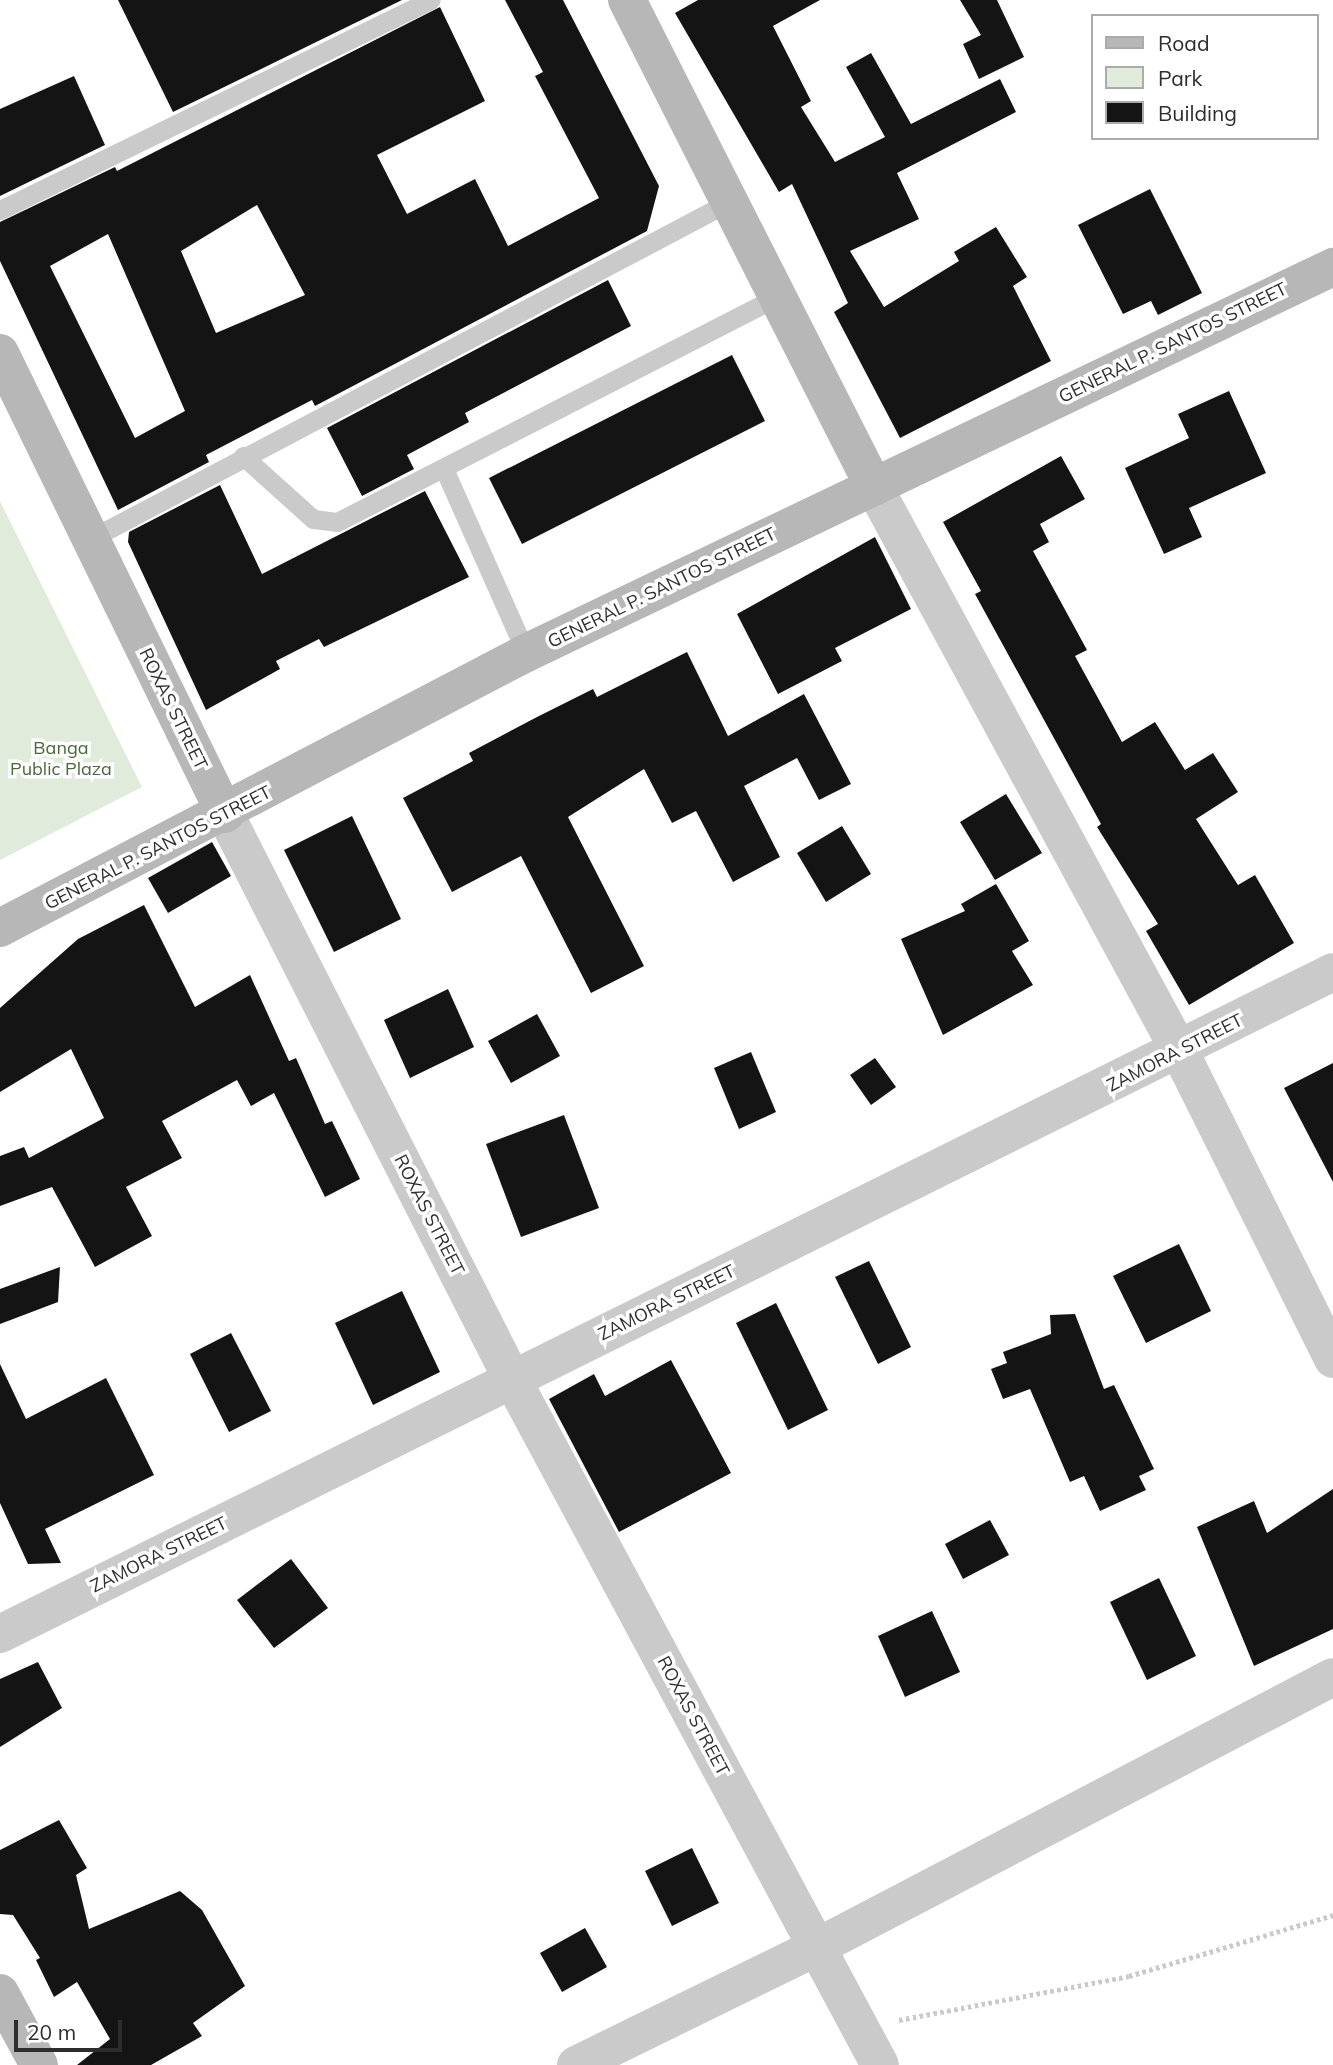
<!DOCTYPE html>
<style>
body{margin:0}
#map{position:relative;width:1333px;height:2065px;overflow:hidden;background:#fff;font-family:Mulish,sans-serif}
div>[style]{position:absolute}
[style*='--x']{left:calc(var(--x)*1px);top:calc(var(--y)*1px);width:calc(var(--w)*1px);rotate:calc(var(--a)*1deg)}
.green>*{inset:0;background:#e1ebdb}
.building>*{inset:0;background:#141414}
.path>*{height:4.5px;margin-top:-2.25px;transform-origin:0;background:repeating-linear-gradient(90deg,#cacaca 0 3.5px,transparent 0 7px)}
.lane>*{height:19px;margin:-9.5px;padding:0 9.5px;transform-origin:9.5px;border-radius:9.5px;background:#cacaca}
.street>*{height:38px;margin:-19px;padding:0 19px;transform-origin:19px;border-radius:19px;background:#cacaca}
.secondary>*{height:38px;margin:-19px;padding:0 19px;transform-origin:19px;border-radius:19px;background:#b7b7b7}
span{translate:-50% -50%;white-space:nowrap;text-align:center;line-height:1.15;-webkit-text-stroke:7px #fff;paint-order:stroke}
.street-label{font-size:18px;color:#2d2d2d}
.park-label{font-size:18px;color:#49683b}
.legend{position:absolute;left:1091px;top:14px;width:228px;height:126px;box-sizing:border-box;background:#fff;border:2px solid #ababab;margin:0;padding:9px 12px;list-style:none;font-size:21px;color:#2d2d2d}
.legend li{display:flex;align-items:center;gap:14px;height:35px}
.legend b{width:35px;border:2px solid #ababab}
.scale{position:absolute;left:14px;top:2020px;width:108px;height:32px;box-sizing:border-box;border:4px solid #2d2d2d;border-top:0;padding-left:9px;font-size:21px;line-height:24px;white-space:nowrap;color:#2d2d2d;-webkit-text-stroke:5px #fff;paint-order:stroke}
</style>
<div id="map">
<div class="green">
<div style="clip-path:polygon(0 501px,142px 787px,0 860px)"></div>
</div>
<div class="building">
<div style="clip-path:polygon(118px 0,402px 0,173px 112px)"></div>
<div style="clip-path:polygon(evenodd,505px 0,563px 0,659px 186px,647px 231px,315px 406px,312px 400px,206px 455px,209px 462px,118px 510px,0 261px,0 222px,115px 167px,117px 171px,440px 7px,485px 101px,377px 155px,407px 214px,475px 179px,508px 246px,599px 198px,535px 76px,543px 72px,505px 0,257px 205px,305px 295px,216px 333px,181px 251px,257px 205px,505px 0,108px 234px,185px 411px,135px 438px,50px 266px,108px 234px)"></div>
<div style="clip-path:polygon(698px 0,820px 0,773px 26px,811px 101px,801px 107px,835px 162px,885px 137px,846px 67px,871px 53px,911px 124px,1000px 79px,1016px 112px,897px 173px,919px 219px,850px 251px,884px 307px,959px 261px,954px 252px,996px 227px,1027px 277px,1013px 286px,1051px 361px,900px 438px,834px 312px,848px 303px,792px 184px,779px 192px,675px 13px)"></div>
<div style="clip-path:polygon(960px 0,997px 0,1024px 57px,979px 79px,963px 44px,981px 35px)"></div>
<div style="clip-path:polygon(74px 76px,105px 145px,0 196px,0 109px)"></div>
<div style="clip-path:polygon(1150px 189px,1202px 293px,1158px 315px,1151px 301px,1123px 314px,1078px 225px)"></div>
<div style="clip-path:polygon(608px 280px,631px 326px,465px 413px,469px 422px,407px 455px,414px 469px,362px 496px,327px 428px)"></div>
<div style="clip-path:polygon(732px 355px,765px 421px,522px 544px,489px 478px)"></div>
<div style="clip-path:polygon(1229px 391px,1266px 473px,1189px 508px,1202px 537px,1164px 554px,1125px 468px,1189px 438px,1178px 414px)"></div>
<div style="clip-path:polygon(1061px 456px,1085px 499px,1040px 524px,1049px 542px,1033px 551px,1087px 650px,1075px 656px,1122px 742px,1155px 722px,1185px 770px,1213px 753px,1238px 792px,1196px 819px,1238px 885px,1255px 875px,1294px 943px,1189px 1005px,1146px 931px,1158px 924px,1097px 827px,1101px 824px,975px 594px,981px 591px,943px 522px)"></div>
<div style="clip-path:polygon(220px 485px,262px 574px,425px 491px,469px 577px,324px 647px,319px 639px,276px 661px,280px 669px,206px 710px,128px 542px,129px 532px)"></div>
<div style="clip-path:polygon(875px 537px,911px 609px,835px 648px,842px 661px,778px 694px,737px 614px)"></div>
<div style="clip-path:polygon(687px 652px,728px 736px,804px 694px,851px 784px,819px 800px,797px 758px,744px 786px,780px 857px,733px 882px,696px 811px,672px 823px,644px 769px,568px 817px,644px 966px,591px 993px,521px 856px,452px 892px,403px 798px,473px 761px,469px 753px,537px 717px,593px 689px,597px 697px)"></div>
<div style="clip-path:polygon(1006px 794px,1042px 853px,995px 880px,960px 822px)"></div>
<div style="clip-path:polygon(352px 816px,401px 919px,334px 952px,284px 850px)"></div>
<div style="clip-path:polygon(842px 826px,871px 874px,826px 902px,797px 853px)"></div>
<div style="clip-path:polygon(212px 842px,231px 876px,168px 913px,148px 878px)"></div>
<div style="clip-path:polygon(996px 884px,1029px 941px,1012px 951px,1033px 985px,943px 1035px,901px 939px,965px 911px,961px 904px)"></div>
<div style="clip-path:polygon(144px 905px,195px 1007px,250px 975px,289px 1061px,296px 1058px,325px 1124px,332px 1121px,360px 1179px,325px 1197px,274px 1093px,251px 1106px,237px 1080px,162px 1121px,182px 1158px,126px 1187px,152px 1236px,95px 1267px,52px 1187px,0 1206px,0 1156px,24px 1147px,29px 1158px,104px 1118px,71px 1049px,0 1092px,0 1008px,78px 939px)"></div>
<div style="clip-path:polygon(448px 989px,474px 1047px,410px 1078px,384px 1020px)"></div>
<div style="clip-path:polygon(537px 1014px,560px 1056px,511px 1083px,488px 1041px)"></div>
<div style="clip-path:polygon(751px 1052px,776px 1112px,739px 1129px,714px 1068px)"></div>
<div style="clip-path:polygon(875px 1058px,896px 1087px,871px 1105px,850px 1075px)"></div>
<div style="clip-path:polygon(1333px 1063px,1333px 1182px,1284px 1088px)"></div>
<div style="clip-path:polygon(564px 1115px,599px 1208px,521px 1237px,486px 1144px)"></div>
<div style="clip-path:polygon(1179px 1244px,1211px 1311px,1146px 1343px,1113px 1276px)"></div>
<div style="clip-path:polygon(869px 1261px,911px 1347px,878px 1364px,835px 1277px)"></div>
<div style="clip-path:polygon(60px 1267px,58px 1302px,0 1324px,0 1289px)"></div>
<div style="clip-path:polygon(402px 1291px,440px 1372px,373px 1405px,335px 1323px)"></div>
<div style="clip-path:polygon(776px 1303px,828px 1410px,788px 1430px,736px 1323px)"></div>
<div style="clip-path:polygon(1075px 1314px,1104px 1389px,1114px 1385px,1154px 1469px,1139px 1476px,1146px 1490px,1100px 1511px,1084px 1476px,1070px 1482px,1030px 1389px,1003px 1399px,991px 1369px,1007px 1363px,1003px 1352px,1051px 1334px,1050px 1315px)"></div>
<div style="clip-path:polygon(231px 1333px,271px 1411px,229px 1432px,190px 1354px)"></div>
<div style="clip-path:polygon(671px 1360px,731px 1473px,619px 1532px,549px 1399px,594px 1374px,605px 1396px)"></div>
<div style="clip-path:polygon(0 1364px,26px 1419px,106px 1378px,154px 1475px,45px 1529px,61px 1563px,28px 1564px,0 1503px)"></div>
<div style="clip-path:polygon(1333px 1489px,1333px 1629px,1254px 1666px,1197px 1527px,1254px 1501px,1267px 1533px)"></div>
<div style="clip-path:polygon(990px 1520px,1009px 1555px,963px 1579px,945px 1544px)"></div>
<div style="clip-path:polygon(291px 1559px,328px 1608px,274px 1648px,237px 1600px)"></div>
<div style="clip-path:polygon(1159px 1578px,1196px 1656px,1147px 1680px,1110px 1602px)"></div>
<div style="clip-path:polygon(932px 1611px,960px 1672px,905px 1697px,878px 1636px)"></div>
<div style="clip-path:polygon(38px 1662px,62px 1708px,0 1747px,0 1679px)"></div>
<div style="clip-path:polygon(59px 1820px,87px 1868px,76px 1875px,89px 1929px,180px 1891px,202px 1910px,245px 1986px,193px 2023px,202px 2036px,151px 2065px,77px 2065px,110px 2039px,77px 1982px,54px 1997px,36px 1960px,40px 1958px,13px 1915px,0 1914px,0 1850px)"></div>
<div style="clip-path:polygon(692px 1848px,719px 1903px,672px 1926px,645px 1871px)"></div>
<div style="clip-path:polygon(585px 1928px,607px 1967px,562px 1992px,540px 1953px)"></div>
</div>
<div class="path">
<div style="--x:899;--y:2020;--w:234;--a:-10.8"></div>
<div style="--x:1129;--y:1976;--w:213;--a:-16.6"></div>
</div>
<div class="lane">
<div style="--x:0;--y:210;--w:479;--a:-26"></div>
<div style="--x:243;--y:456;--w:94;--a:42"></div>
<div style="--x:313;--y:519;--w:24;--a:7"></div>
<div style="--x:337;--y:522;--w:494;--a:-27.1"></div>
<div style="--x:445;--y:471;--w:199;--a:66"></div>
<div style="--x:90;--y:539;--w:722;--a:-27.81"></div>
</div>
<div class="street">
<div style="--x:874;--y:487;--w:643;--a:61.56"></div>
<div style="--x:1180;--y:1052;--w:343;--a:63.5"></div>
<div style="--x:225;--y:814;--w:634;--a:63.07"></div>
<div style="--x:512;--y:1379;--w:778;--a:61.79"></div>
<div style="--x:0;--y:1634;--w:1488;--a:-26.41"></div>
<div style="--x:576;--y:2065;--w:268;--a:-26.1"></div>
<div style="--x:817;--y:1947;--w:582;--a:-27.62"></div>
</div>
<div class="secondary">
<div style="--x:627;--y:0;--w:546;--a:63.11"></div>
<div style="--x:0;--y:353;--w:513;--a:63.98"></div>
<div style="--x:0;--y:928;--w:594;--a:-27.6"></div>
<div style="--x:526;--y:653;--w:895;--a:-25.56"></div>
<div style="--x:0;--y:1993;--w:82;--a:61.6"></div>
</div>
<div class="street-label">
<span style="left:1173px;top:343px;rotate:-26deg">GENERAL P. SANTOS STREET</span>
<span style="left:662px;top:588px;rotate:-26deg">GENERAL P. SANTOS STREET</span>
<span style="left:173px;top:709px;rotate:64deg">ROXAS STREET</span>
<span style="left:158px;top:848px;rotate:-27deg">GENERAL P. SANTOS STREET</span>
<span style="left:1175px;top:1053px;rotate:-27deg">ZAMORA STREET</span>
<span style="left:429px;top:1215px;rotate:63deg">ROXAS STREET</span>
<span style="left:667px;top:1303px;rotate:-26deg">ZAMORA STREET</span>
<span style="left:159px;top:1555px;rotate:-26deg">ZAMORA STREET</span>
<span style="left:693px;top:1716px;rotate:62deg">ROXAS STREET</span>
</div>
<div class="park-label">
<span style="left:61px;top:759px">Banga<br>Public Plaza</span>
</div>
<ul class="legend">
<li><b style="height:9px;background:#b7b7b7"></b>Road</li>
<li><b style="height:19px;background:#e1ebdb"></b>Park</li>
<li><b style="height:19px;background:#141414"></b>Building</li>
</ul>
<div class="scale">20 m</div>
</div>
